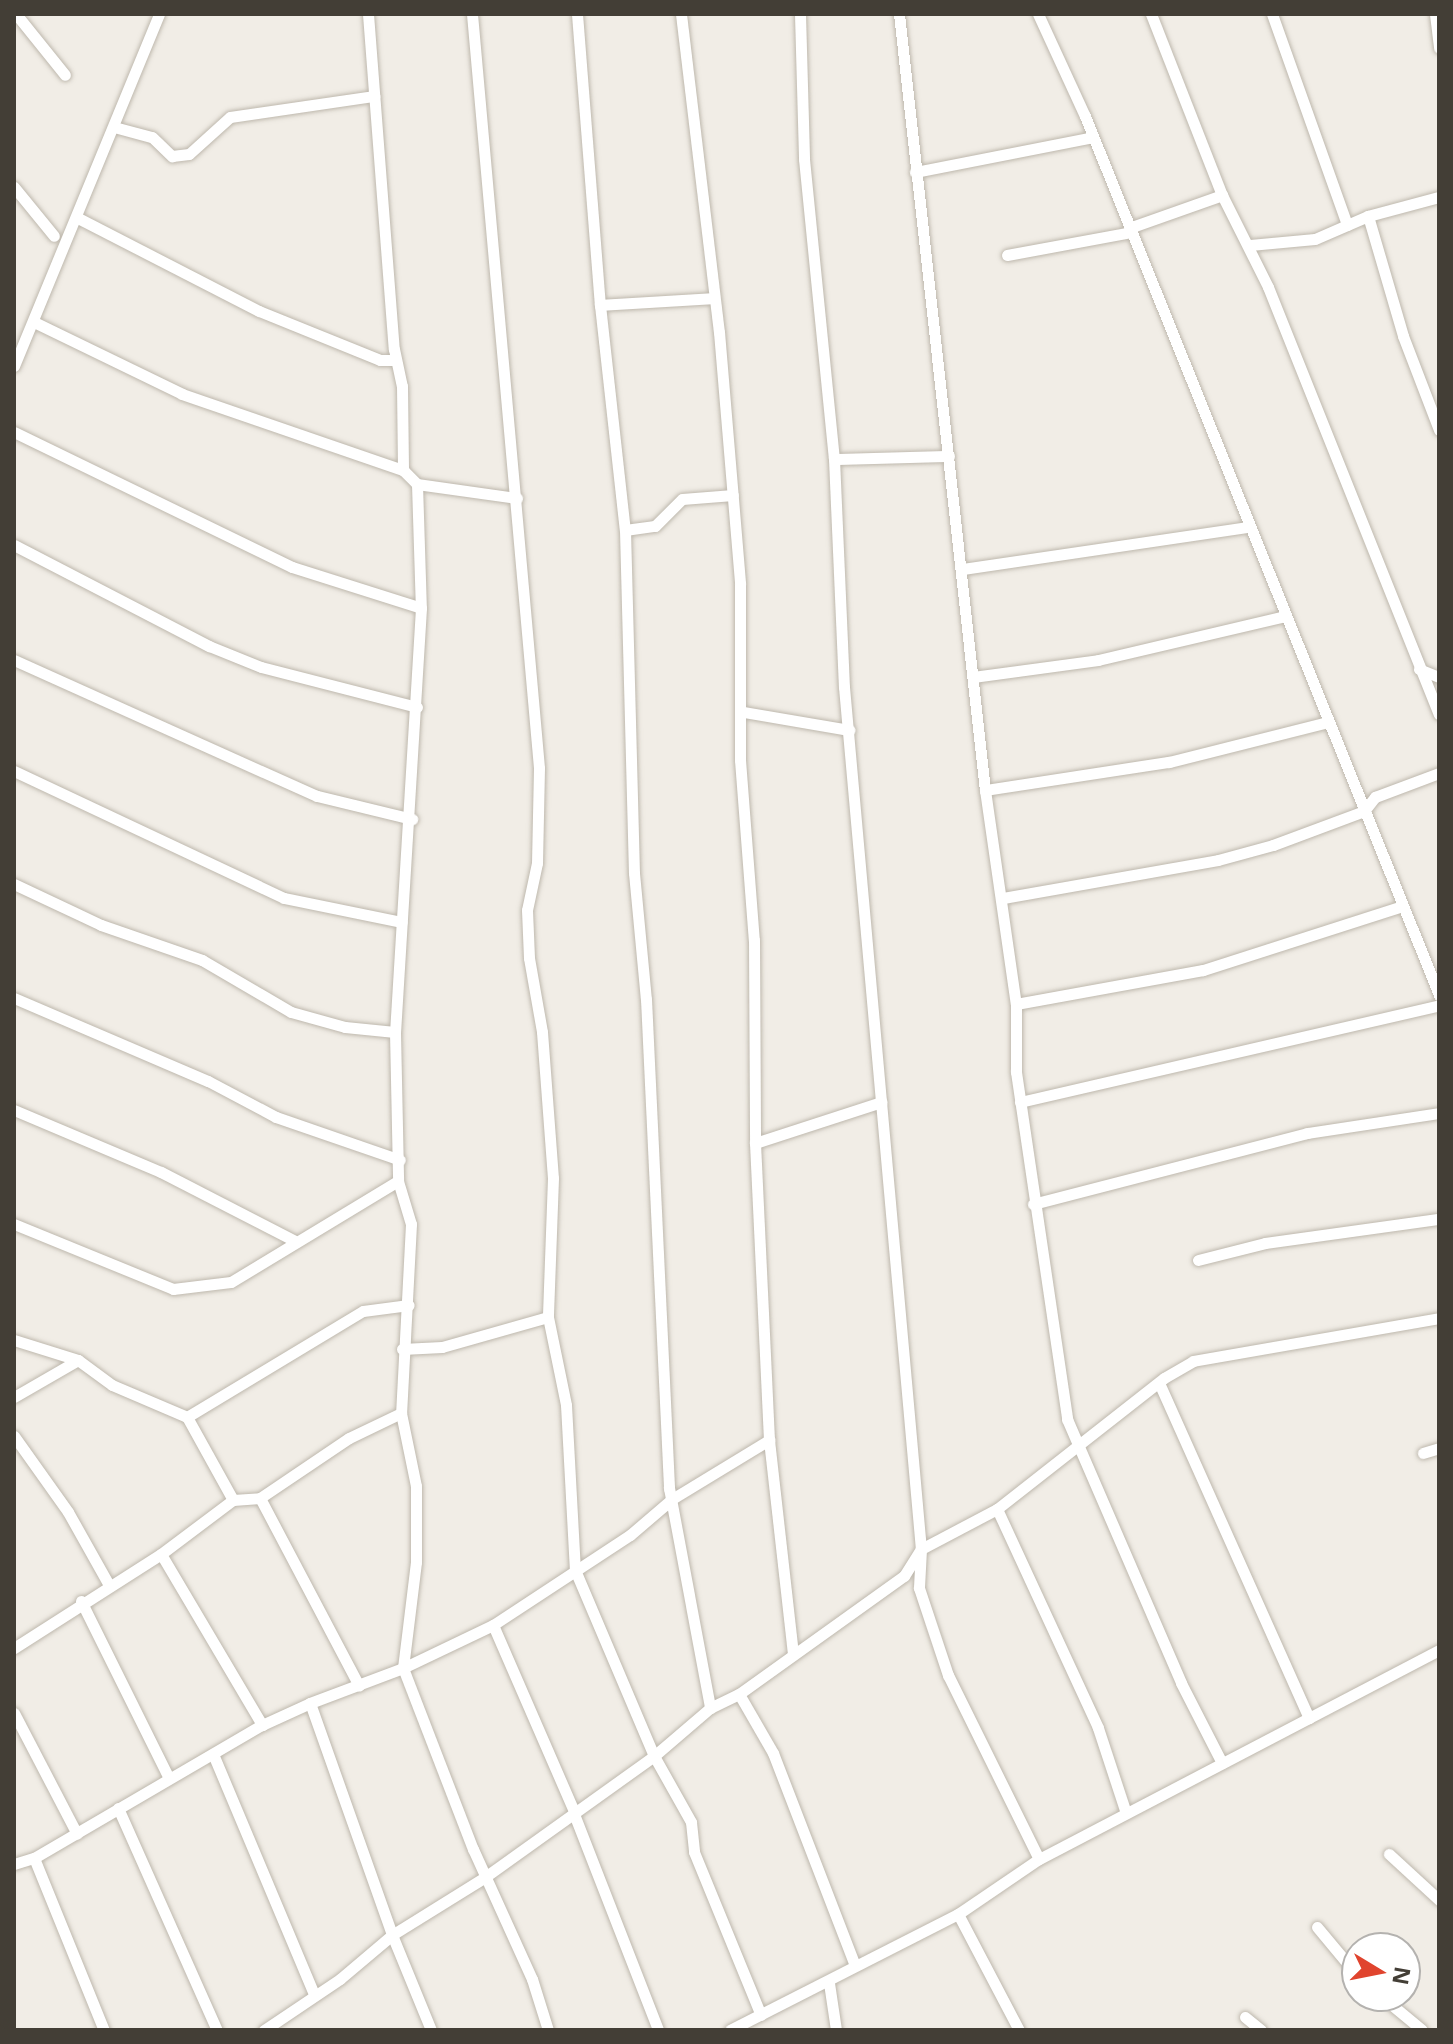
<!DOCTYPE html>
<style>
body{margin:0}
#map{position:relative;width:1453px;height:2044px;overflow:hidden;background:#f1ede6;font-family:"Noto Sans",sans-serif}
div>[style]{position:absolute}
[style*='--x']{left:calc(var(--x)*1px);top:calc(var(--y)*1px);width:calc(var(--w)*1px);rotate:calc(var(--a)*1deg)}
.roads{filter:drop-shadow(0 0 2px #beb8ad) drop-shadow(0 0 2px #beb8ad)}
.street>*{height:11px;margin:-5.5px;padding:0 5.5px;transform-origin:5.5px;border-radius:5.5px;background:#fff}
span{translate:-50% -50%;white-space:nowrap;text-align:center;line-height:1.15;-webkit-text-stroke:8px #fff;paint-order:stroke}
.frame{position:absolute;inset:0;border:16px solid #433e36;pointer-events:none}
.north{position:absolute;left:1341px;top:1932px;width:80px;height:80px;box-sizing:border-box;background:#fff;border:2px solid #b4b2af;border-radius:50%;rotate:100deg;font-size:22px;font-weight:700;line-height:32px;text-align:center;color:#433e36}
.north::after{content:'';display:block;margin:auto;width:28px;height:36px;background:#e0442e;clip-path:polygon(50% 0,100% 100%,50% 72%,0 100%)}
</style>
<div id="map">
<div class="roads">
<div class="street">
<div style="--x:16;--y:14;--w:78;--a:51.2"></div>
<div style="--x:368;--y:14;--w:336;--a:85.6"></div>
<div style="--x:394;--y:349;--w:38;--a:78"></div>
<div style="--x:402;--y:386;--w:84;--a:89.3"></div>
<div style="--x:403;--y:470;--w:20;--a:45"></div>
<div style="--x:417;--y:484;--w:124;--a:88.2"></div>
<div style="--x:421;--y:608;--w:425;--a:93.5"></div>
<div style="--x:395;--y:1032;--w:149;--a:88.8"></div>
<div style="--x:398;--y:1181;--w:45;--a:73.2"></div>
<div style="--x:411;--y:1224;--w:189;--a:93"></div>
<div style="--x:401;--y:1413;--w:75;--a:78.4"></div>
<div style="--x:416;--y:1486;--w:76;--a:90"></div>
<div style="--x:416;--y:1562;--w:107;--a:97"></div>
<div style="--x:403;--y:1668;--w:194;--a:68.9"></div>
<div style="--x:473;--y:1849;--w:143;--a:65.6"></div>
<div style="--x:532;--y:1979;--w:53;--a:72.6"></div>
<div style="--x:472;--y:14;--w:757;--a:84.92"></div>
<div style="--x:539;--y:768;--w:95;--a:91.2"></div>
<div style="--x:537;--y:863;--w:48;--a:102"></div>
<div style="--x:527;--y:910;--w:48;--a:87.6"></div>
<div style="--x:529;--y:958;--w:75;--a:80"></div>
<div style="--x:542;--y:1032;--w:146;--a:85.7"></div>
<div style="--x:553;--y:1178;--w:139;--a:92.1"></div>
<div style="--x:548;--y:1317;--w:90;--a:78.4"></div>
<div style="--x:566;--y:1405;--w:165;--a:86.9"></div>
<div style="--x:575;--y:1570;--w:202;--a:67"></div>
<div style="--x:654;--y:1756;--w:76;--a:60.7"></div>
<div style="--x:691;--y:1822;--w:30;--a:84"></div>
<div style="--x:694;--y:1852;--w:176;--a:67.7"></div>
<div style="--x:577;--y:14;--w:292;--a:85.5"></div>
<div style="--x:600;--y:305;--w:226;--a:83.7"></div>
<div style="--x:625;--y:530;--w:343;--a:88.5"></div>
<div style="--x:634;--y:873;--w:127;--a:84.6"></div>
<div style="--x:646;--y:999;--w:490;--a:87.3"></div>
<div style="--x:669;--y:1488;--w:224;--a:79.4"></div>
<div style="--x:681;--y:14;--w:320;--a:83.2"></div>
<div style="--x:719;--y:332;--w:253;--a:85.2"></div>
<div style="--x:740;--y:584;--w:176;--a:90"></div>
<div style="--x:740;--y:760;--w:181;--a:85.6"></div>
<div style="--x:754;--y:940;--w:203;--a:89.7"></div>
<div style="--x:755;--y:1143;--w:297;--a:87.3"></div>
<div style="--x:769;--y:1440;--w:215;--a:83.6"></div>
<div style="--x:800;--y:14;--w:145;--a:88.4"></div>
<div style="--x:804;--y:159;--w:301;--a:84.3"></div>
<div style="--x:834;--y:459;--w:228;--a:87.5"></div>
<div style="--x:844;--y:687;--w:865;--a:84.9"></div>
<div style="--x:921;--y:1549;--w:39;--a:93"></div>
<div style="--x:919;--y:1588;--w:92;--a:71.6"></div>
<div style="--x:948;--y:1675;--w:205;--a:63.7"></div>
<div style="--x:899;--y:14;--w:781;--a:83.68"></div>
<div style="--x:985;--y:790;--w:216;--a:81.8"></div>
<div style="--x:1016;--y:1004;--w:68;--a:90"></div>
<div style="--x:1016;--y:1072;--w:351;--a:81.6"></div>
<div style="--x:1067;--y:1419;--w:288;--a:66.6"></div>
<div style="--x:1181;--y:1683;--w:90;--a:62.9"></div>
<div style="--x:1038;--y:14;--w:112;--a:65.3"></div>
<div style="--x:1085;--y:116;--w:948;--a:68.06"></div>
<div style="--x:1151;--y:14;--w:194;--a:68.6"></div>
<div style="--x:1222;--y:195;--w:103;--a:63.4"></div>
<div style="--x:1268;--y:287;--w:460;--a:68.2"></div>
<div style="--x:1272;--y:14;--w:224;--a:70.4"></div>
<div style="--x:1435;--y:14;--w:34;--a:83"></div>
<div style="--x:114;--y:127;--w:39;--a:15"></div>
<div style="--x:152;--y:137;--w:28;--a:44"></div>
<div style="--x:172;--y:156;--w:17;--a:-7"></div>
<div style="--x:189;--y:154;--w:55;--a:-42.1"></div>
<div style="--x:230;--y:117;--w:146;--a:-8.3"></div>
<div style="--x:915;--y:172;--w:181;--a:-11.1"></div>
<div style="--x:14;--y:187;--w:63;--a:50.8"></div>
<div style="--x:1368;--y:216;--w:125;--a:73.7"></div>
<div style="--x:1403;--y:336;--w:101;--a:69"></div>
<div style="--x:78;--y:218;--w:203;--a:27.2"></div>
<div style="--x:259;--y:311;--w:131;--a:22"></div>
<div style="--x:380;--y:360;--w:16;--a:0"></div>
<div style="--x:1129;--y:228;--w:99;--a:-19.5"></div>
<div style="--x:1250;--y:245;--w:65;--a:-5.3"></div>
<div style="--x:1315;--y:239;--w:58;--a:-23.5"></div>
<div style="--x:1368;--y:216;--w:73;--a:-15"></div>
<div style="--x:1007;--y:255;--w:126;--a:-10.5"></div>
<div style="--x:600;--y:305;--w:114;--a:-3.5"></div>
<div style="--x:34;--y:322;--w:165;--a:25.9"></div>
<div style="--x:182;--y:394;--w:234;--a:19"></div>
<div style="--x:14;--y:366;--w:381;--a:-67.6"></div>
<div style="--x:14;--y:432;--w:309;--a:25.9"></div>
<div style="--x:292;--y:567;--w:135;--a:17.6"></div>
<div style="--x:834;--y:459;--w:115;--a:-1.5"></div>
<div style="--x:417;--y:484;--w:101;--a:8"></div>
<div style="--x:625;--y:530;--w:30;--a:-8"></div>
<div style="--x:655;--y:526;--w:38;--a:-45"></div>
<div style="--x:682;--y:499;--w:51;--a:-4.5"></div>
<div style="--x:14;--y:545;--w:220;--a:27.4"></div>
<div style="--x:209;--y:646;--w:56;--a:22"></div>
<div style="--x:261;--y:667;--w:161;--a:14.4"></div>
<div style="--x:963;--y:569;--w:288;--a:-8.4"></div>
<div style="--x:14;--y:660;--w:332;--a:24.2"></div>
<div style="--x:317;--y:796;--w:98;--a:13.6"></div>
<div style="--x:1419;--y:669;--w:22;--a:22"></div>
<div style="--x:973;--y:677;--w:126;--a:-7.7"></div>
<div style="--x:1098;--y:660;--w:193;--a:-13.2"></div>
<div style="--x:744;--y:712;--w:107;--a:9.7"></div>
<div style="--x:14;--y:771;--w:298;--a:25.2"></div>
<div style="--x:284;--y:898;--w:120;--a:11.5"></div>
<div style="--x:985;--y:790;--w:186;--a:-8.7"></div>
<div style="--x:1169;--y:762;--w:164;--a:-14.1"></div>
<div style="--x:14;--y:884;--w:96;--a:25.2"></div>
<div style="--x:101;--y:925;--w:107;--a:19.1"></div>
<div style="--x:202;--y:960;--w:103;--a:30.3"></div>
<div style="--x:291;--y:1012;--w:56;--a:15.5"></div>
<div style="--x:345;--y:1027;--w:50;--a:5.7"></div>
<div style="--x:1003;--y:898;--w:218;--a:-10"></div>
<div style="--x:1218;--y:860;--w:57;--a:-15.3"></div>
<div style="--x:1273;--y:845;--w:97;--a:-20.5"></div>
<div style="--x:1364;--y:811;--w:18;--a:-52"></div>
<div style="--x:1375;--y:797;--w:68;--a:-20.6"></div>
<div style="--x:14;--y:998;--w:211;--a:23.2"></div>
<div style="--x:208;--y:1081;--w:77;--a:27.9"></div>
<div style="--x:276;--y:1117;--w:131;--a:19.1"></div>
<div style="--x:1016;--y:1004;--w:190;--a:-10.3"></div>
<div style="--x:1203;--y:970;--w:209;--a:-17.8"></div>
<div style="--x:1020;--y:1102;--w:430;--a:-13"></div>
<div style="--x:14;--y:1110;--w:160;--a:22.9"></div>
<div style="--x:161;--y:1172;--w:151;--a:27.2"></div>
<div style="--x:755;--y:1143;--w:133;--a:-18"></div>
<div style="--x:1033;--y:1204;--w:283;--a:-14.5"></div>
<div style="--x:1307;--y:1133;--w:134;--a:-8.6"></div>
<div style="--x:14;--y:1224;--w:172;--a:22.2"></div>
<div style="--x:173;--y:1289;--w:58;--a:-6.9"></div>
<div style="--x:231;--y:1282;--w:195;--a:-31.2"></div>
<div style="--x:1198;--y:1260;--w:69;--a:-14.2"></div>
<div style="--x:1265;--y:1243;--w:176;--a:-7.9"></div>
<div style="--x:14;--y:1340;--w:67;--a:17.4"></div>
<div style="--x:78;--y:1360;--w:42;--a:36.3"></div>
<div style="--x:112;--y:1385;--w:82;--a:23.1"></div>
<div style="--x:402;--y:1349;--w:40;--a:-2.9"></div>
<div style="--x:442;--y:1347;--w:110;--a:-15.8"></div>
<div style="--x:1160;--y:1385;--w:365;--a:65.9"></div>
<div style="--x:14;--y:1397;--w:74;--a:-30"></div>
<div style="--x:14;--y:1436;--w:93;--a:54.6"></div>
<div style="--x:68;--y:1512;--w:84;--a:60.7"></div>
<div style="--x:1423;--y:1453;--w:17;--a:-17"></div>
<div style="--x:260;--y:1498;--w:107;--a:-34"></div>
<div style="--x:349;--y:1438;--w:58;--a:-25.7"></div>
<div style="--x:233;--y:1500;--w:95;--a:-119"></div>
<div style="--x:187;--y:1417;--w:205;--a:-31.1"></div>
<div style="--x:363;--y:1311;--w:46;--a:-7.4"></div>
<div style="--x:997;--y:1509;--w:241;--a:65.2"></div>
<div style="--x:1098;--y:1728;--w:89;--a:71.8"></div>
<div style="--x:161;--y:1554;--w:199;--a:59.4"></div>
<div style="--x:81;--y:1601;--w:198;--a:63.6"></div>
<div style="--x:493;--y:1625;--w:201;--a:66.5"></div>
<div style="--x:14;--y:1648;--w:174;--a:-32.6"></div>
<div style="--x:161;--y:1554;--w:90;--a:-36.9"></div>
<div style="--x:233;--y:1500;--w:27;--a:-4"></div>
<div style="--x:260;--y:1498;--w:212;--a:62.2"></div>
<div style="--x:739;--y:1694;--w:68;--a:60"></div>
<div style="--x:773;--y:1753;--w:225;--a:68.9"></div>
<div style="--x:310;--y:1703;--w:99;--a:-20.6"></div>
<div style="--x:403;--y:1668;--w:100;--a:-25.5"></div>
<div style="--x:493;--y:1625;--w:164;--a:-33.3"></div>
<div style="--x:630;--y:1535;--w:55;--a:-40.6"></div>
<div style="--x:672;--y:1499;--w:114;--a:-31.3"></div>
<div style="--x:14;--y:1713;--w:136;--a:62.5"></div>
<div style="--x:213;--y:1754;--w:260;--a:67.2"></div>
<div style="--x:118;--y:1808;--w:243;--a:66"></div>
<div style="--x:574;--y:1814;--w:232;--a:68.7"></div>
<div style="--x:1389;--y:1854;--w:68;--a:42.6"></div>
<div style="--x:34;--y:1858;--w:186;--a:67.9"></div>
<div style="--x:14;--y:1864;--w:21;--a:-17"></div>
<div style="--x:34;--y:1858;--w:264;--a:-30.3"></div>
<div style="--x:262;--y:1725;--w:53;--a:-24.6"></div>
<div style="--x:310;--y:1703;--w:246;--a:70.5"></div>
<div style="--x:392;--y:1935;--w:68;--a:139.8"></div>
<div style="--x:340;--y:1979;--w:92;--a:146.1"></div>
<div style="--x:958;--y:1914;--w:131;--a:62.3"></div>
<div style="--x:1317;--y:1927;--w:62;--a:50.2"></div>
<div style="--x:829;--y:1983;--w:48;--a:81.5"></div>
<div style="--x:1381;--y:1996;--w:53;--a:39.7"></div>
<div style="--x:1245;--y:2017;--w:21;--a:39"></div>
<div style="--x:431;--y:2030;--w:103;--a:-112.3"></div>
<div style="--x:392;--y:1935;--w:110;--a:-31.9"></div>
<div style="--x:485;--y:1877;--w:208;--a:-35.6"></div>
<div style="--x:654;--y:1756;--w:74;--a:-40.6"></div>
<div style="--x:710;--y:1708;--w:32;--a:-26"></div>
<div style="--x:739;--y:1694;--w:203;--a:-35.6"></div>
<div style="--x:904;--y:1576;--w:32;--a:-58"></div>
<div style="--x:921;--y:1549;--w:86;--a:-27.8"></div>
<div style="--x:997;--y:1509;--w:212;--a:-38.1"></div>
<div style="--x:1164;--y:1378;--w:34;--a:-30"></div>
<div style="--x:1193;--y:1361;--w:250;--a:-9.9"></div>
<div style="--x:730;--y:2030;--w:256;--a:-27"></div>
<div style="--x:958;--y:1914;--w:98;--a:-34.2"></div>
<div style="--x:1039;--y:1859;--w:451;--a:-27.6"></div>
</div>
</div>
<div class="frame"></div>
<div class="north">N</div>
</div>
